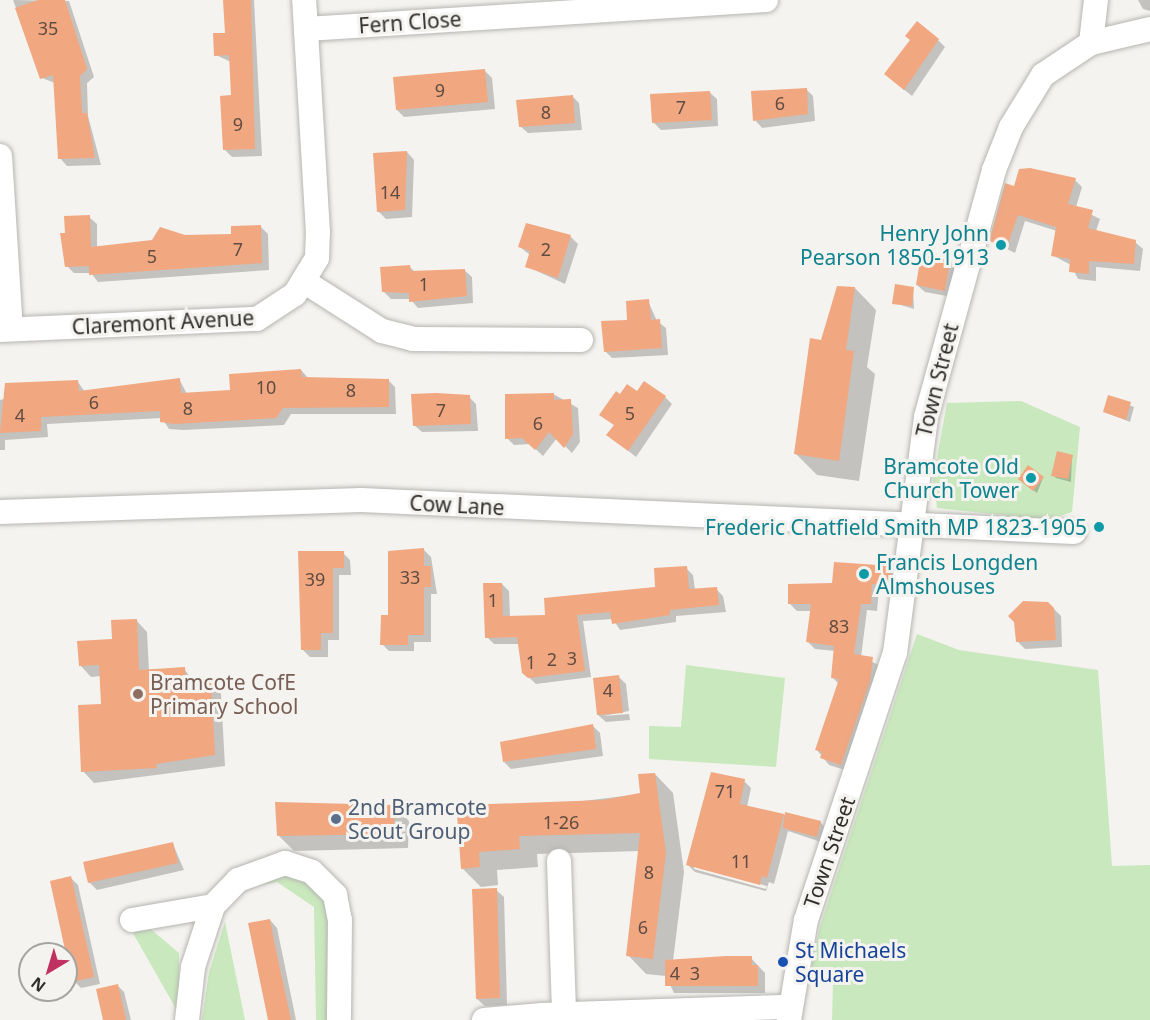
<!DOCTYPE html>
<style>
body{margin:0}
#map{position:relative;width:1150px;height:1020px;overflow:hidden;background:#f4f3ef;font-family:"Noto Sans",sans-serif}
div>[style]{position:absolute}
[style*='--x']{left:calc(var(--x)*1px);top:calc(var(--y)*1px);width:calc(var(--w)*1px);rotate:calc(var(--a)*1deg)}
.green>*{inset:0;background:#c9e8bd}
.shadow>*{inset:0;background:#0003}
.building>*{inset:0;background:#f1a780}
.roads{filter:drop-shadow(0 0 2px #b6b5b1) drop-shadow(0 0 2px #b6b5b1)}
.minor>*{height:24px;margin:-12px;padding:0 12px;transform-origin:12px;border-radius:12px;background:#fff}
.dots>*{width:16px;height:16px;translate:-50% -50%;box-sizing:border-box;border:3px solid #f4f3ef;border-radius:50%}
span{translate:-50% -50%;white-space:nowrap;text-align:center;line-height:1.15;-webkit-text-stroke:6px #f4f3ef;paint-order:stroke}
.number-label{font-size:18px;color:#5f4c42}
.number-label span{-webkit-text-stroke-width:0}
.street-label{font-size:21px;color:#2e2e2d}
.culture-label{font-size:21px;color:#0d838f}
.right{translate:-100% -50%;text-align:right}
.left{translate:0 -50%;text-align:left}
.education-label{font-size:21px;color:#785e54}
.service-label{font-size:21px;color:#4e5e75}
.transit-label{font-size:21px;color:#164399}
.north{position:absolute;left:18px;top:942px;width:60px;height:60px;box-sizing:border-box;background:#f4f3ef;border:2px solid #a5a4a1;border-radius:50%;rotate:218deg;font-size:16px;font-weight:700;line-height:24px;text-align:center;color:#2e2e2d}
.north::after{content:'';display:block;margin:auto;width:21px;height:27px;background:#be3161;clip-path:polygon(50% 0,100% 100%,50% 72%,0 100%)}
</style>
<div id="map">
<div class="green">
<div style="clip-path:polygon(1021px 401px,1080px 427px,1072px 512px,1049px 520px,937px 508px,933px 480px,947px 403px)"></div>
<div style="clip-path:polygon(917px 634px,959px 650px,1098px 670px,1112px 866px,1150px 865px,1150px 1020px,832px 1020px,833px 982px,809px 979px,820px 926px)"></div>
<div style="clip-path:polygon(686px 665px,785px 678px,776px 767px,649px 759px,649px 726px,681px 727px)"></div>
<div style="clip-path:polygon(292px 873px,322px 894px,328px 906px,334px 1020px,316px 1020px,314px 907px,277px 882px,246px 888px)"></div>
<div style="clip-path:polygon(225px 922px,245px 1020px,202px 1020px,209px 972px)"></div>
<div style="clip-path:polygon(147px 926px,179px 953px,179px 1014px,130px 928px)"></div>
</div>
<div class="shadow">
<div style="clip-path:polygon(13px 0,69px 1px,94px 77px,87px 83px,88px 116px,101px 165px,67px 166px,60px 158px,55px 83px,42px 78px)"></div>
<div style="clip-path:polygon(224px 0,254px 0,262px 156px,232px 157px,225px 150px,233px 97px,231px 62px,216px 55px,226px 34px)"></div>
<div style="clip-path:polygon(1138px 0,1150px 0,1150px 11px,1143px 9px)"></div>
<div style="clip-path:polygon(938px 40px,945px 47px,912px 96px,893px 81px,911px 41px)"></div>
<div style="clip-path:polygon(485px 71px,492px 78px,495px 109px,404px 117px,397px 110px)"></div>
<div style="clip-path:polygon(806px 89px,813px 96px,815px 121px,762px 128px,755px 120px)"></div>
<div style="clip-path:polygon(709px 92px,717px 99px,718px 126px,661px 130px,654px 123px)"></div>
<div style="clip-path:polygon(572px 96px,579px 103px,582px 130px,528px 133px,520px 126px)"></div>
<div style="clip-path:polygon(407px 152px,414px 160px,412px 217px,386px 219px,378px 211px)"></div>
<div style="clip-path:polygon(1075px 180px,1082px 187px,1076px 207px,1100px 219px,1096px 231px,1135px 242px,1143px 249px,1140px 271px,1096px 267px,1096px 281px,1078px 279px,1071px 265px,1052px 255px,1057px 231px,1025px 221px,1015px 253px,991px 241px,1015px 188px)"></div>
<div style="clip-path:polygon(89px 217px,97px 224px,97px 247px,233px 235px,261px 227px,268px 234px,269px 270px,98px 282px,91px 273px,74px 273px,67px 266px,67px 234px)"></div>
<div style="clip-path:polygon(527px 225px,571px 237px,578px 244px,565px 284px,526px 266px,530px 255px,520px 247px)"></div>
<div style="clip-path:polygon(950px 261px,957px 268px,952px 297px,925px 292px,917px 285px)"></div>
<div style="clip-path:polygon(410px 267px,415px 272px,464px 270px,472px 277px,473px 303px,418px 308px,410px 299px,391px 299px,383px 291px)"></div>
<div style="clip-path:polygon(855px 288px,876px 310px,867px 367px,875px 374px,859px 481px,817px 475px,795px 453px,822px 342px)"></div>
<div style="clip-path:polygon(913px 288px,914px 309px,894px 303px)"></div>
<div style="clip-path:polygon(648px 301px,657px 321px,666px 328px,668px 355px,612px 358px,605px 351px)"></div>
<div style="clip-path:polygon(301px 370px,308px 378px,388px 380px,395px 387px,396px 414px,291px 414px,284px 425px,183px 430px,169px 429px,162px 418px,47px 424px,48px 437px,5px 440px,5px 450px,0 450px,0 400px,78px 382px,85px 392px,179px 379px,187px 394px,231px 391px)"></div>
<div style="clip-path:polygon(638px 393px,665px 397px,672px 404px,636px 457px,608px 435px,615px 426px,601px 414px,621px 396px)"></div>
<div style="clip-path:polygon(553px 394px,578px 408px,580px 442px,572px 453px,557px 438px,543px 456px,530px 444px,514px 445px,507px 438px)"></div>
<div style="clip-path:polygon(469px 397px,476px 404px,478px 431px,422px 432px,414px 425px)"></div>
<div style="clip-path:polygon(1109px 397px,1134px 407px,1130px 422px,1105px 412px)"></div>
<div style="clip-path:polygon(1072px 456px,1071px 482px,1056px 478px,1053px 475px)"></div>
<div style="clip-path:polygon(1043px 478px,1037px 493px,1023px 482px)"></div>
<div style="clip-path:polygon(423px 549px,431px 557px,437px 594px,431px 594px,431px 642px,414px 642px,414px 651px,389px 651px,382px 644px,389px 617px)"></div>
<div style="clip-path:polygon(299px 553px,343px 553px,350px 560px,351px 575px,339px 575px,339px 640px,328px 640px,328px 657px,310px 657px,303px 650px)"></div>
<div style="clip-path:polygon(686px 568px,693px 575px,695px 590px,716px 589px,723px 596px,726px 612px,676px 616px,676px 622px,620px 630px,613px 619px,583px 621px,591px 677px,536px 684px,523px 672px,520px 644px,494px 644px,487px 637px,502px 584px,509px 591px,510px 617px,547px 616px,656px 588px)"></div>
<div style="clip-path:polygon(891px 568px,898px 575px,896px 592px,879px 590px,877px 611px,867px 610px,861px 657px,879px 665px,848px 771px,829px 765px,817px 750px,839px 684px,833px 678px,835px 651px,815px 649px,808px 642px,812px 611px,797px 611px,790px 604px)"></div>
<div style="clip-path:polygon(1048px 603px,1061px 616px,1062px 647px,1025px 649px,1017px 641px)"></div>
<div style="clip-path:polygon(136px 620px,147px 632px,149px 671px,184px 669px,195px 683px,210px 682px,221px 694px,225px 766px,94px 783px,83px 771px,103px 706px,101px 676px,91px 677px,80px 665px)"></div>
<div style="clip-path:polygon(619px 677px,626px 684px,629px 711px,603px 716px,629px 714px,630px 720px,606px 722px,598px 715px)"></div>
<div style="clip-path:polygon(592px 725px,600px 733px,603px 756px,511px 769px,504px 762px)"></div>
<div style="clip-path:polygon(655px 774px,673px 793px,684px 872px,673px 961px,751px 958px,765px 973px,765px 993px,674px 993px,666px 976px,646px 974px,628px 955px,640px 851px,537px 854px,538px 867px,497px 870px,498px 885px,481px 887px,462px 868px,459px 816px,641px 794px)"></div>
<div style="clip-path:polygon(evenodd,744px 781px,751px 788px,747px 807px,820px 822px,827px 829px,824px 843px,788px 831px,774px 884px,769px 882px,766px 891px,695px 872px,688px 865px,744px 781px,694px 866px,767px 886px,766px 889px,694px 869px,694px 866px)"></div>
<div style="clip-path:polygon(394px 806px,409px 821px,408px 848px,294px 851px,279px 836px)"></div>
<div style="clip-path:polygon(173px 844px,184px 870px,97px 890px,89px 882px)"></div>
<div style="clip-path:polygon(71px 878px,78px 885px,100px 984px,81px 988px,74px 981px)"></div>
<div style="clip-path:polygon(496px 890px,504px 897px,507px 1005px,485px 1006px,477px 999px)"></div>
<div style="clip-path:polygon(270px 920px,277px 928px,296px 1020px,270px 1020px)"></div>
<div style="clip-path:polygon(117px 985px,124px 992px,131px 1020px,104px 1020px)"></div>
</div>
<div class="building">
<div style="clip-path:polygon(38px 0,65px 0,87px 69px,80px 76px,82px 113px,87px 113px,95px 158px,58px 159px,53px 75px,40px 79px,15px 8px)"></div>
<div style="clip-path:polygon(223px 0,251px 0,255px 149px,223px 150px,220px 96px,231px 95px,229px 55px,214px 56px,213px 33px,225px 33px)"></div>
<div style="clip-path:polygon(917px 21px,939px 39px,904px 90px,884px 74px,910px 40px,905px 36px)"></div>
<div style="clip-path:polygon(485px 69px,488px 102px,396px 110px,393px 77px)"></div>
<div style="clip-path:polygon(807px 88px,808px 114px,753px 121px,751px 91px)"></div>
<div style="clip-path:polygon(710px 91px,712px 120px,652px 123px,650px 94px)"></div>
<div style="clip-path:polygon(573px 95px,575px 123px,519px 127px,516px 100px)"></div>
<div style="clip-path:polygon(407px 151px,405px 210px,377px 212px,373px 153px)"></div>
<div style="clip-path:polygon(1030px 168px,1076px 178px,1068px 204px,1093px 210px,1088px 228px,1136px 240px,1134px 264px,1089px 261px,1089px 274px,1069px 272px,1070px 259px,1051px 256px,1056px 227px,1018px 215px,1007px 247px,989px 241px,1005px 183px,1014px 186px,1019px 169px)"></div>
<div style="clip-path:polygon(90px 215px,91px 247px,152px 240px,160px 227px,185px 235px,231px 234px,231px 226px,261px 225px,262px 263px,89px 275px,89px 266px,65px 267px,60px 233px,65px 233px,64px 216px)"></div>
<div style="clip-path:polygon(526px 223px,571px 235px,558px 278px,525px 267px,530px 251px,518px 247px)"></div>
<div style="clip-path:polygon(921px 255px,950px 260px,945px 291px,916px 285px)"></div>
<div style="clip-path:polygon(410px 265px,411px 271px,465px 269px,467px 296px,409px 302px,409px 293px,382px 292px,380px 267px)"></div>
<div style="clip-path:polygon(895px 284px,914px 287px,912px 306px,892px 304px)"></div>
<div style="clip-path:polygon(837px 286px,855px 287px,846px 350px,854px 351px,839px 461px,794px 454px,810px 338px,821px 340px)"></div>
<div style="clip-path:polygon(649px 299px,651px 320px,660px 319px,662px 348px,604px 352px,601px 321px,627px 320px,626px 301px)"></div>
<div style="clip-path:polygon(301px 369px,302px 377px,389px 379px,389px 407px,283px 408px,276px 418px,175px 424px,160px 422px,160px 411px,41px 417px,41px 431px,0 433px,5px 383px,78px 380px,79px 391px,180px 378px,181px 393px,230px 390px,229px 374px)"></div>
<div style="clip-path:polygon(644px 381px,666px 396px,628px 451px,606px 435px,614px 425px,599px 415px,616px 391px,620px 394px,627px 384px,637px 391px)"></div>
<div style="clip-path:polygon(436px 393px,470px 395px,471px 424px,413px 426px,411px 394px)"></div>
<div style="clip-path:polygon(554px 393px,554px 400px,571px 399px,573px 434px,564px 448px,549px 432px,535px 450px,522px 438px,505px 439px,505px 394px)"></div>
<div style="clip-path:polygon(1108px 395px,1131px 402px,1126px 420px,1103px 412px)"></div>
<div style="clip-path:polygon(1057px 451px,1073px 455px,1068px 479px,1051px 476px)"></div>
<div style="clip-path:polygon(1028px 465px,1044px 477px,1033px 491px,1018px 479px)"></div>
<div style="clip-path:polygon(424px 548px,424px 566px,431px 566px,431px 587px,424px 587px,424px 635px,408px 635px,408px 645px,380px 645px,381px 615px,388px 615px,388px 551px)"></div>
<div style="clip-path:polygon(298px 551px,344px 551px,344px 568px,333px 568px,333px 633px,321px 633px,321px 650px,301px 650px)"></div>
<div style="clip-path:polygon(834px 562px,892px 566px,890px 585px,872px 584px,871px 604px,861px 604px,854px 654px,873px 657px,870px 682px,841px 765px,820px 758px,822px 752px,815px 750px,839px 679px,831px 678px,834px 646px,806px 642px,811px 604px,788px 604px,788px 584px,832px 583px)"></div>
<div style="clip-path:polygon(687px 566px,689px 589px,717px 587px,719px 605px,670px 610px,670px 615px,612px 624px,610px 612px,577px 615px,585px 671px,528px 678px,522px 673px,517px 637px,485px 638px,483px 583px,502px 583px,503px 616px,545px 615px,544px 598px,655px 587px,654px 568px)"></div>
<div style="clip-path:polygon(1023px 601px,1048px 602px,1054px 608px,1056px 640px,1016px 642px,1014px 622px,1008px 616px)"></div>
<div style="clip-path:polygon(137px 619px,139px 670px,185px 667px,186px 682px,211px 681px,215px 755px,156px 764px,157px 768px,81px 772px,78px 705px,101px 704px,99px 665px,79px 666px,77px 641px,112px 639px,111px 620px)"></div>
<div style="clip-path:polygon(619px 675px,623px 713px,597px 715px,593px 678px)"></div>
<div style="clip-path:polygon(593px 724px,596px 749px,503px 762px,500px 742px)"></div>
<div style="clip-path:polygon(711px 772px,745px 779px,740px 804px,784px 814px,767px 878px,762px 876px,760px 885px,686px 865px)"></div>
<div style="clip-path:polygon(655px 773px,666px 853px,653px 959px,626px 956px,640px 833px,519px 836px,520px 849px,479px 852px,480px 867px,461px 869px,457px 814px,466px 814px,465px 805px,603px 800px,640px 793px,638px 774px)"></div>
<div style="clip-path:polygon(275px 802px,395px 805px,394px 834px,277px 836px)"></div>
<div style="clip-path:polygon(785px 812px,821px 821px,817px 837px,783px 828px)"></div>
<div style="clip-path:polygon(173px 842px,178px 863px,88px 883px,83px 862px)"></div>
<div style="clip-path:polygon(71px 876px,94px 977px,72px 982px,50px 881px)"></div>
<div style="clip-path:polygon(497px 888px,500px 998px,476px 999px,472px 889px)"></div>
<div style="clip-path:polygon(270px 919px,274px 941px,291px 1020px,268px 1020px,248px 923px)"></div>
<div style="clip-path:polygon(726px 956px,752px 956px,752px 965px,758px 965px,758px 986px,665px 986px,665px 960px)"></div>
<div style="clip-path:polygon(118px 984px,126px 1020px,103px 1020px,96px 989px)"></div>
</div>
<div class="roads">
<div class="minor">
<div style="--x:306;--y:29;--w:461;--a:-3.6"></div>
<div style="--x:1091;--y:43;--w:43;--a:-83.4"></div>
<div style="--x:0;--y:156;--w:173;--a:86.4"></div>
<div style="--x:305;--y:282;--w:91;--a:32.5"></div>
<div style="--x:382;--y:331;--w:32;--a:14"></div>
<div style="--x:413;--y:339;--w:168;--a:0.3"></div>
<div style="--x:0;--y:330;--w:257;--a:-2.5"></div>
<div style="--x:257;--y:319;--w:45;--a:-33.3"></div>
<div style="--x:295;--y:294;--w:42;--a:-58.6"></div>
<div style="--x:317;--y:258;--w:25;--a:-88"></div>
<div style="--x:318;--y:233;--w:233;--a:-93.4"></div>
<div style="--x:0;--y:512;--w:361;--a:-1.9"></div>
<div style="--x:361;--y:500;--w:714;--a:2.57"></div>
<div style="--x:559;--y:861;--w:152;--a:88.1"></div>
<div style="--x:132;--y:920;--w:82;--a:-9.8"></div>
<div style="--x:542;--y:1015;--w:247;--a:-1.9"></div>
<div style="--x:187;--y:1020;--w:53;--a:-83.5"></div>
<div style="--x:193;--y:967;--w:64;--a:-71.8"></div>
<div style="--x:213;--y:906;--w:36;--a:-46"></div>
<div style="--x:238;--y:880;--w:50;--a:-19.9"></div>
<div style="--x:285;--y:863;--w:28;--a:18"></div>
<div style="--x:312;--y:872;--w:33;--a:45"></div>
<div style="--x:335;--y:895;--w:25;--a:79"></div>
<div style="--x:340;--y:920;--w:100;--a:90.6"></div>
<div style="--x:484;--y:1020;--w:58;--a:-4.9"></div>
<div style="--x:542;--y:1015;--w:5;--a:90"></div>
<div style="--x:789;--y:1020;--w:101;--a:-80.4"></div>
<div style="--x:806;--y:920;--w:281;--a:-71.6"></div>
<div style="--x:895;--y:653;--w:238;--a:-82.5"></div>
<div style="--x:926;--y:417;--w:256;--a:-74.6"></div>
<div style="--x:994;--y:170;--w:46;--a:-68.4"></div>
<div style="--x:1011;--y:127;--w:61;--a:-58.4"></div>
<div style="--x:1043;--y:75;--w:58;--a:-33.7"></div>
<div style="--x:1091;--y:43;--w:61;--a:-13.3"></div>
</div>
</div>
<div class="dots">
<div style="left:1001px;top:245px;background:#0f9aa8"></div>
<div style="left:1031px;top:478px;background:#0f9aa8"></div>
<div style="left:1099px;top:527px;background:#0f9aa8"></div>
<div style="left:864px;top:574px;background:#0f9aa8"></div>
<div style="left:138px;top:694px;background:#8d6e63"></div>
<div style="left:336px;top:819px;background:#5c6f8a"></div>
<div style="left:783px;top:962px;background:#1a4fb4"></div>
</div>
<div class="number-label">
<span style="left:48px;top:28px">35</span>
<span style="left:440px;top:90px">9</span>
<span style="left:780px;top:103px">6</span>
<span style="left:681px;top:107px">7</span>
<span style="left:546px;top:112px">8</span>
<span style="left:238px;top:124px">9</span>
<span style="left:390px;top:192px">14</span>
<span style="left:238px;top:249px">7</span>
<span style="left:546px;top:249px">2</span>
<span style="left:152px;top:256px">5</span>
<span style="left:424px;top:284px">1</span>
<span style="left:266px;top:387px">10</span>
<span style="left:351px;top:390px">8</span>
<span style="left:94px;top:402px">6</span>
<span style="left:188px;top:408px">8</span>
<span style="left:441px;top:410px">7</span>
<span style="left:630px;top:413px">5</span>
<span style="left:20px;top:415px">4</span>
<span style="left:538px;top:423px">6</span>
<span style="left:410px;top:577px">33</span>
<span style="left:315px;top:579px">39</span>
<span style="left:493px;top:600px">1</span>
<span style="left:839px;top:626px">83</span>
<span style="left:572px;top:658px">3</span>
<span style="left:552px;top:659px">2</span>
<span style="left:531px;top:662px">1</span>
<span style="left:608px;top:690px">4</span>
<span style="left:725px;top:791px">71</span>
<span style="left:561px;top:822px">1-26</span>
<span style="left:741px;top:861px">11</span>
<span style="left:649px;top:872px">8</span>
<span style="left:643px;top:927px">6</span>
<span style="left:675px;top:973px">4</span>
<span style="left:695px;top:973px">3</span>
</div>
<div class="street-label">
<span style="left:410px;top:22px;rotate:-4deg">Fern Close</span>
<span style="left:163px;top:322px;rotate:-3deg">Claremont Avenue</span>
<span style="left:937px;top:380px;rotate:-76deg">Town Street</span>
<span style="left:457px;top:505px;rotate:3deg">Cow Lane</span>
<span style="left:829px;top:852px;rotate:-71deg">Town Street</span>
</div>
<div class="culture-label">
<span class="right" style="left:989px;top:245px">Henry John<br>Pearson 1850-1913</span>
<span class="right" style="left:1019px;top:478px">Bramcote Old<br>Church Tower</span>
<span class="right" style="left:1087px;top:527px">Frederic Chatfield Smith MP 1823-1905</span>
<span class="left" style="left:876px;top:574px">Francis Longden<br>Almshouses</span>
</div>
<div class="education-label">
<span class="left" style="left:150px;top:694px">Bramcote CofE<br>Primary School</span>
</div>
<div class="service-label">
<span class="left" style="left:348px;top:819px">2nd Bramcote<br>Scout Group</span>
</div>
<div class="transit-label">
<span class="left" style="left:795px;top:962px">St Michaels<br>Square</span>
</div>
<div class="north">N</div>
</div>
